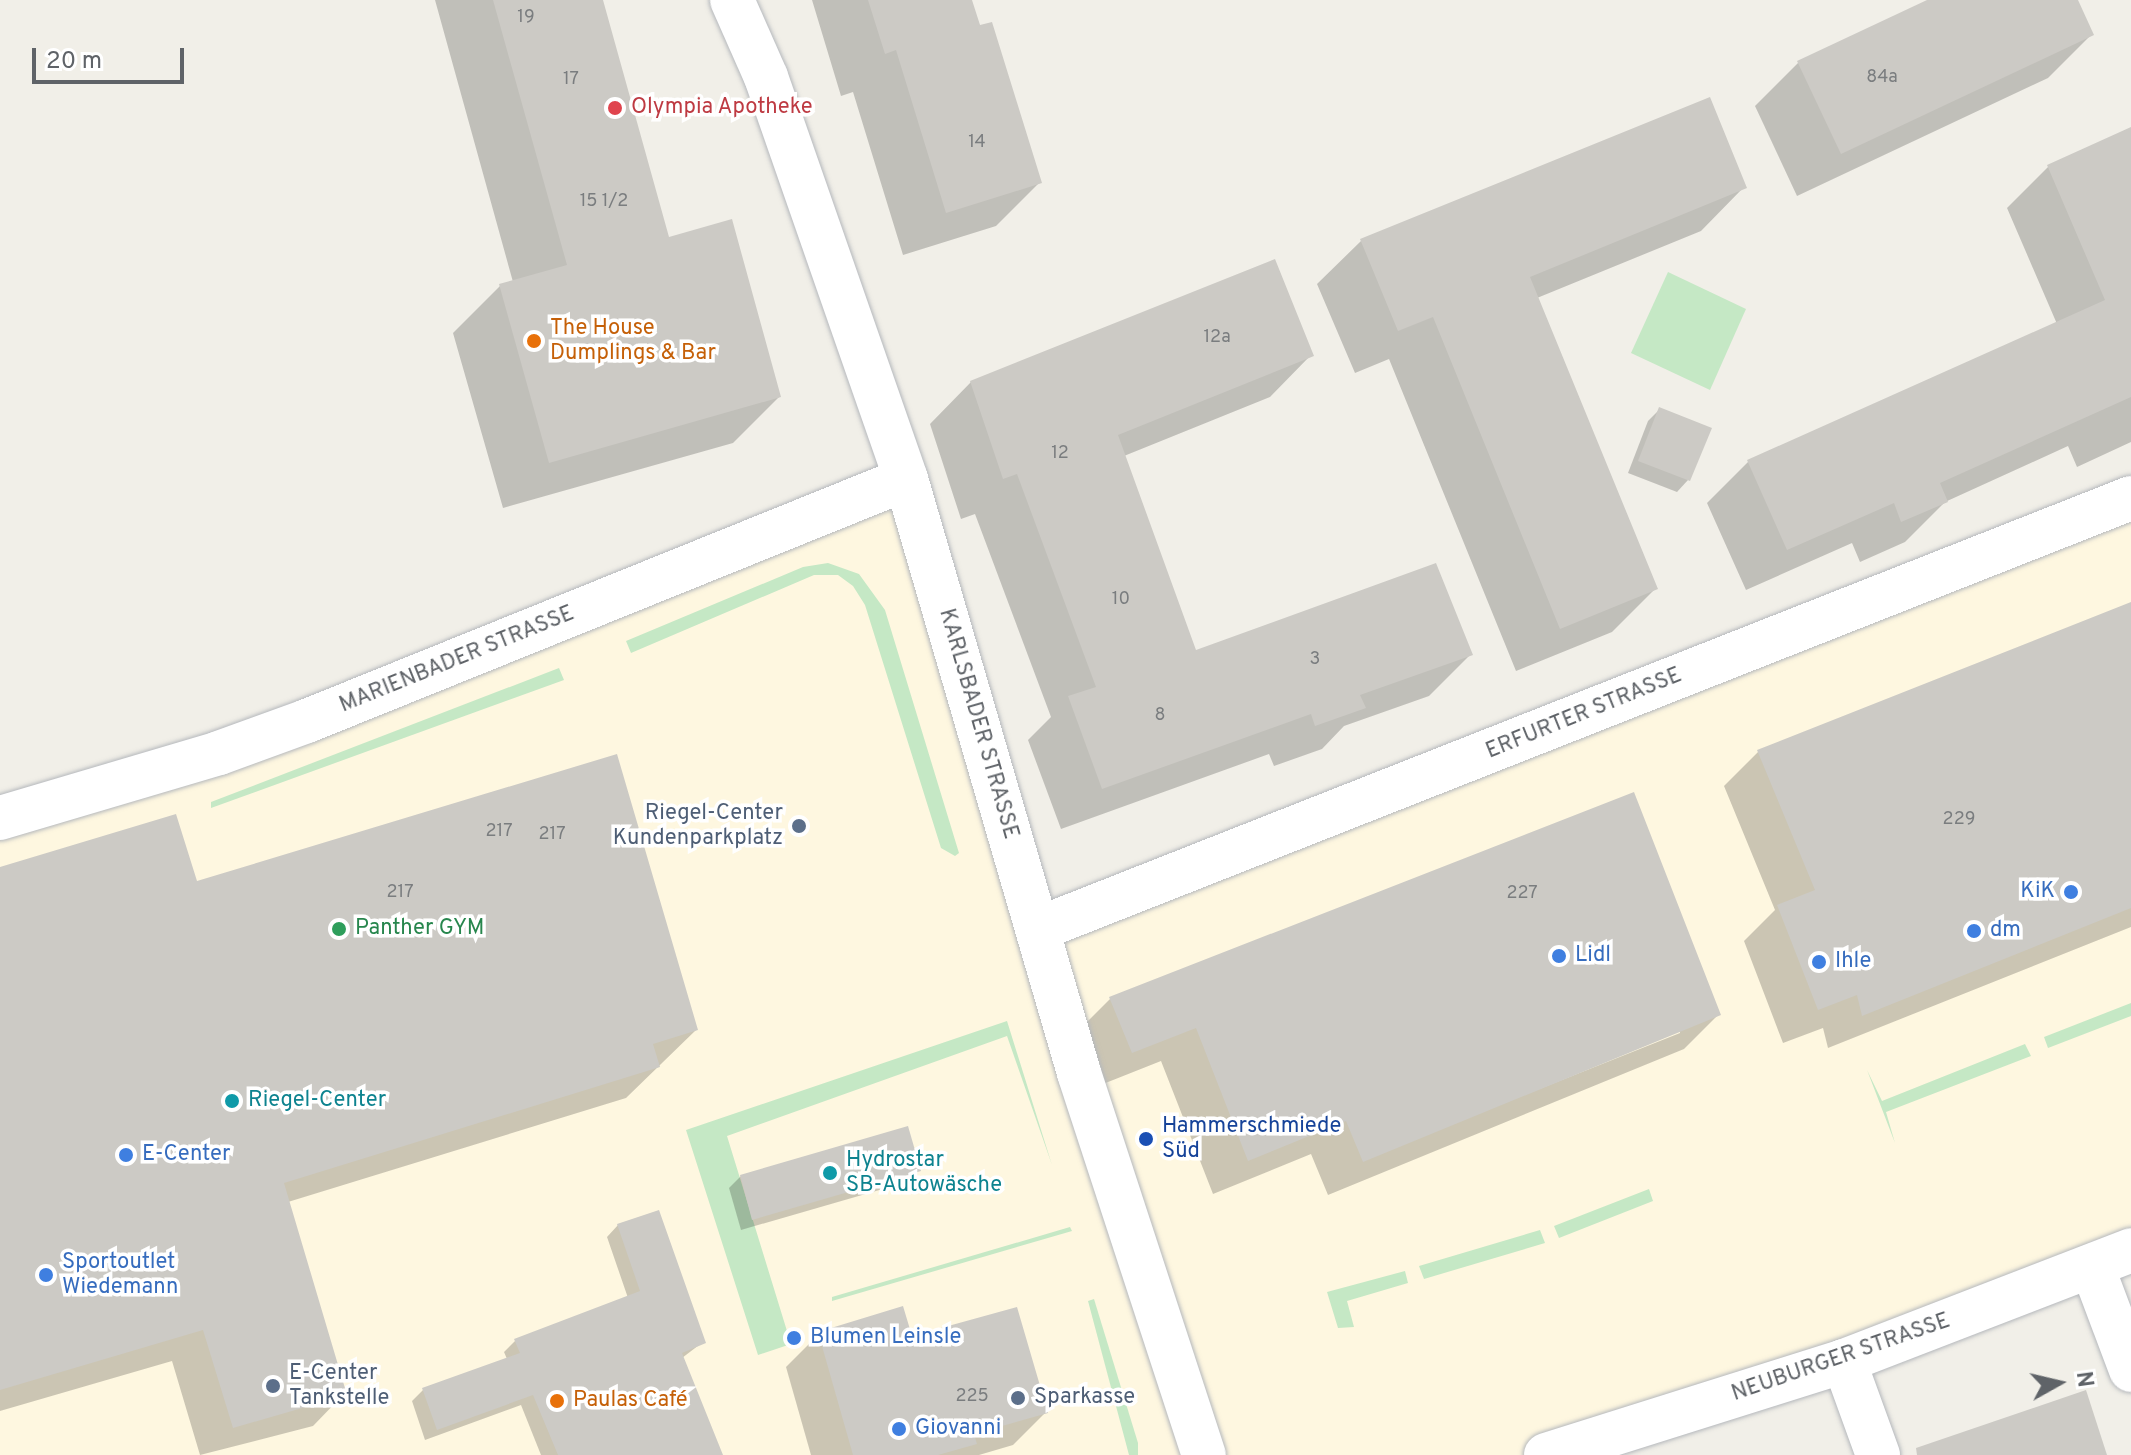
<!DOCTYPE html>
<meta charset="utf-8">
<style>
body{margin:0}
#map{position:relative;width:2131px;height:1455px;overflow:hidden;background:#f1efe8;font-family:Overpass,sans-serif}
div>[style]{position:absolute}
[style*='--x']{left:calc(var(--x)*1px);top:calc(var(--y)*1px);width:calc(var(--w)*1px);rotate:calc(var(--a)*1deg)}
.commercial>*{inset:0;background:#fef7e0}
.green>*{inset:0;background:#c5e8c5}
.shadow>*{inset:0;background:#0003}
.building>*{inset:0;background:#cccac5}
.roads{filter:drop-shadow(0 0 2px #b5b8bc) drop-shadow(0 0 2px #b5b8bc)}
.street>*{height:44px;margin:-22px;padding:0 22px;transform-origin:22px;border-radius:22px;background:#fff}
.secondary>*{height:44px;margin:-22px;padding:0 22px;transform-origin:22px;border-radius:22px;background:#fff}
.dots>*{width:22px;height:22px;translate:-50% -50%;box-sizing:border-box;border:4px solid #fff;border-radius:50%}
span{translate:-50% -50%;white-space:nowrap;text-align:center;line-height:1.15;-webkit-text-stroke:7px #fff;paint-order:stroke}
.number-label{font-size:18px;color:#7a7d7f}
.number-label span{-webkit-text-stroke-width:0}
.health-label{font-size:22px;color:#be3a42}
.left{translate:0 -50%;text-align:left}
.food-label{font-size:22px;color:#c56008}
.street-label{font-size:22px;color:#5f6368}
.service-label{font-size:22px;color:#4e5e75}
.right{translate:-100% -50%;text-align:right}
.shop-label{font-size:22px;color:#366cbe}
.leisure-label{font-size:22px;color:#27864d}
.culture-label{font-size:22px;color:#0d838f}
.transit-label{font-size:22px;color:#164399}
.north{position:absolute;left:2019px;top:1343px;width:80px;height:80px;-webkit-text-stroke:6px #fff;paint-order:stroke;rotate:82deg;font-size:22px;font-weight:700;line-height:32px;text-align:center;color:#5f6368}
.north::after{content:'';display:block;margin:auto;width:28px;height:36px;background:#5f6368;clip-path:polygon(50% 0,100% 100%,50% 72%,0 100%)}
.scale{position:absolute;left:32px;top:48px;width:152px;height:36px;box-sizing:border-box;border:4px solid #5f6368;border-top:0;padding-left:10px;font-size:24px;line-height:28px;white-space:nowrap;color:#5f6368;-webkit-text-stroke:6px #fff;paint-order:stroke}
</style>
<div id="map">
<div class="commercial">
<div style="clip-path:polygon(906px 479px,1038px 928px,2131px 498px,2131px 1250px,1546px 1455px,0 1455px,0 818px)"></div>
</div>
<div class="green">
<div style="clip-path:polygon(1668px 272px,1746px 309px,1710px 390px,1631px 353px)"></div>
<div style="clip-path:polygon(828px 563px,859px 574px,885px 610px,959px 853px,955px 856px,941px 848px,865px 605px,853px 586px,838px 575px,814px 575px,631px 653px,626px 641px,803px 567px)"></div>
<div style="clip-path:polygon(559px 668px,564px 680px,211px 808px,211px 802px)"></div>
<div style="clip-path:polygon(2131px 1003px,2131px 1016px,2048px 1048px,2044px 1037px)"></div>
<div style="clip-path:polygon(1007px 1021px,1052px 1165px,1007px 1036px,727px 1136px,791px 1344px,758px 1355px,686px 1130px)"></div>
<div style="clip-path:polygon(2025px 1044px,2031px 1056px,1886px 1112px,1895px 1143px,1867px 1070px,1882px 1101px)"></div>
<div style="clip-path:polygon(1649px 1189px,1653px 1201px,1559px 1238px,1554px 1226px)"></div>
<div style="clip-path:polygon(1070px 1227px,1072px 1231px,832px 1301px,832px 1297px)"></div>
<div style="clip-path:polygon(1540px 1230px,1545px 1243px,1424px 1279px,1419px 1266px)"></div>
<div style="clip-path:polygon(1405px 1271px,1408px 1283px,1347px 1301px,1354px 1327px,1338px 1328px,1327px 1292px)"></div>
<div style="clip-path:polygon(1094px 1299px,1138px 1443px,1138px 1455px,1129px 1455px,1088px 1301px)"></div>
</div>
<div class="shadow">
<div style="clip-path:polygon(435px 0,600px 0,668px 239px,779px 397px,733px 443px,503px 508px,453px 333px,500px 286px,513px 282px)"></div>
<div style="clip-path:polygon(812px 0,970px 0,1039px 183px,996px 226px,903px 255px,853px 92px,841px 96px)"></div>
<div style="clip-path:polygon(1931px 0,2076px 0,2092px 34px,2048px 78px,1797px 196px,1755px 106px,1798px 63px)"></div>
<div style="clip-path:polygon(2131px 129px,2131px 442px,2077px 467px,2068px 446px,1945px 502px,1905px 542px,1860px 562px,1852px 543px,1746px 590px,1707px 503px,1748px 462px,2057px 324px,2007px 208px,2048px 167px)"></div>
<div style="clip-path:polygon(1744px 187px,1701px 231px,1537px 298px,1656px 588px,1612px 632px,1516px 671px,1389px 359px,1355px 373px,1317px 284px,1361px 241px)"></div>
<div style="clip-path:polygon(1311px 355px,1270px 397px,1124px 456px,1195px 653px,1471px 654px,1429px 696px,1344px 726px,1322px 749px,1274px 766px,1269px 754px,1061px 829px,1028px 740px,1051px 717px,975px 514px,961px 519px,930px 424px,971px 382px)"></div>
<div style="clip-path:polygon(1660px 409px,1688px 480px,1677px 492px,1628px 473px,1648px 421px)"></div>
<div style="clip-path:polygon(2131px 604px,2131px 927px,1828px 1048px,1823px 1028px,1783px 1043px,1744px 941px,1775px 910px,1724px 786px,1758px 752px)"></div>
<div style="clip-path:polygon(0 869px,195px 884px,696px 1030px,626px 1098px,288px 1202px,344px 1394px,313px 1426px,200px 1455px,172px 1361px,0 1411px)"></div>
<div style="clip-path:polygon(evenodd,1110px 999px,1718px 1015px,1684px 1049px,1328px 1195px,1311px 1154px,1213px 1194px,1161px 1061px,1098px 1086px,1076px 1033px,1110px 999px,1680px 1029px,1680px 1033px,1436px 1130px,1680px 1029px)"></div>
<div style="clip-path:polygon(919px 1170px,907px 1182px,741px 1230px,729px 1188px,741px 1176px)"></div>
<div style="clip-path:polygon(618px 1225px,703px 1342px,682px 1358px,720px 1455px,541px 1455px,521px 1405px,425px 1440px,412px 1401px,423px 1390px,507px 1359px,504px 1352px,516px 1340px,628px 1298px,607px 1237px)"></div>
<div style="clip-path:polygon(819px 1334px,911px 1339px,1045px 1413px,1013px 1445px,979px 1455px,811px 1455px,786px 1367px)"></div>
</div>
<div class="building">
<div style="clip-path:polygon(493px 0,603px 0,669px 237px,732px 219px,781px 397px,549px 463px,499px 284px,567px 265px)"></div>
<div style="clip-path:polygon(868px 0,972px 0,980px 25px,992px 22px,1042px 183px,946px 213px,896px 50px,885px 54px)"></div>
<div style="clip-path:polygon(1927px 0,2078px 0,2094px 35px,1841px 154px,1797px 61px)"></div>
<div style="clip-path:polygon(1710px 97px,1747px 188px,1530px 277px,1658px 589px,1560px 629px,1433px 317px,1398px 331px,1360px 239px)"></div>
<div style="clip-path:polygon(2131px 127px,2131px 397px,1940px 483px,1948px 502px,1901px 522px,1894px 503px,1787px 550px,1747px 460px,2105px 300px,2047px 165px)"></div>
<div style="clip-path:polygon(1275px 259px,1314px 356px,1118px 435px,1196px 650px,1436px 563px,1473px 655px,1360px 695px,1366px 708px,1315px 726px,1311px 714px,1102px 789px,1068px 696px,1096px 687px,1017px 474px,1003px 479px,970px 381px)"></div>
<div style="clip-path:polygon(1659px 407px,1712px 428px,1690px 481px,1638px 461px)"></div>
<div style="clip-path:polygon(2131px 602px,2131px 908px,1862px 1016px,1857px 995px,1818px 1010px,1777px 905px,1815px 890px,1757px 750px)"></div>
<div style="clip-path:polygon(617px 754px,698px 1030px,653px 1044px,660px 1067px,284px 1183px,347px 1395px,233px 1428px,203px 1330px,0 1390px,0 867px,176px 814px,197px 881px)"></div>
<div style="clip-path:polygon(1634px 792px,1721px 1015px,1363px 1162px,1346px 1121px,1248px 1161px,1196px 1028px,1132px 1053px,1109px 997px)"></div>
<div style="clip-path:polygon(908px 1126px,921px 1171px,752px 1220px,740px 1175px)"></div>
<div style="clip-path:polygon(659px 1210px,706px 1343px,682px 1353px,723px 1455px,558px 1455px,533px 1395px,437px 1430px,422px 1388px,520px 1353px,514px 1339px,640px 1291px,617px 1224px)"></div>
<div style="clip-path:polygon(903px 1306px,912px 1336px,1017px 1307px,1048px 1413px,974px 1434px,977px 1444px,938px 1455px,853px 1455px,818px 1332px)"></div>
<div style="clip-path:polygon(2086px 1390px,2107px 1455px,1917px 1455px,1916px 1448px)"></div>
</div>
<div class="roads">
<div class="street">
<div style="--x:732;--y:0;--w:84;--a:66.2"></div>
<div style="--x:766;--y:77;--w:426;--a:70.8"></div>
<div style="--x:906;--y:479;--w:619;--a:73.76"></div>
<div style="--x:1079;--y:1073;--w:402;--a:71.9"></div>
<div style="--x:0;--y:818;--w:228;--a:-16.5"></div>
<div style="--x:219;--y:753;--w:94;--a:-20"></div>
<div style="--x:307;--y:721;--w:646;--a:-22"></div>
<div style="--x:1038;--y:929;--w:1175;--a:-21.52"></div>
<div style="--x:2092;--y:1266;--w:111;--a:69.4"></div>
<div style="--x:1844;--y:1361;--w:100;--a:70.1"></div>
</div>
<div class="secondary">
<div style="--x:1546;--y:1455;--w:312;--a:-17.5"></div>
<div style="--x:1844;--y:1361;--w:308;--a:-21.1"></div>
</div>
</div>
<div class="dots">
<div style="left:615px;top:108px;background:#e0444e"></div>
<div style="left:534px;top:341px;background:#e8710a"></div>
<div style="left:799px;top:826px;background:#5c6f8a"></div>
<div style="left:2071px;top:892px;background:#3f7fe0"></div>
<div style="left:339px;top:929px;background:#2e9e5b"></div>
<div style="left:1974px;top:931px;background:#3f7fe0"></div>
<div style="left:1559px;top:956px;background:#3f7fe0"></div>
<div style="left:1819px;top:962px;background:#3f7fe0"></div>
<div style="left:232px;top:1101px;background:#0f9aa8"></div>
<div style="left:1146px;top:1139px;background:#1a4fb4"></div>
<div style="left:126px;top:1155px;background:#3f7fe0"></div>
<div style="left:830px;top:1173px;background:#0f9aa8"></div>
<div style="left:46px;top:1275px;background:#3f7fe0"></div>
<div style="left:794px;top:1338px;background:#3f7fe0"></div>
<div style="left:273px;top:1386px;background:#5c6f8a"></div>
<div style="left:1018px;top:1398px;background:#5c6f8a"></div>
<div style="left:557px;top:1401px;background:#e8710a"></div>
<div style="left:899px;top:1429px;background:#3f7fe0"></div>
</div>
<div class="number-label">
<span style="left:526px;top:18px">19</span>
<span style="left:1882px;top:78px">84a</span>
<span style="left:571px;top:80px">17</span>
<span style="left:977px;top:143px">14</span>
<span style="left:604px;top:202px">15 1/2</span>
<span style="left:1217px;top:338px">12a</span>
<span style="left:1060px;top:454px">12</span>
<span style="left:1121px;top:600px">10</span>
<span style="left:1315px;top:660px">3</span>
<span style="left:1160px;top:716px">8</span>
<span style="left:1959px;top:820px">229</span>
<span style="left:499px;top:832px">217</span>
<span style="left:552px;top:835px">217</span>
<span style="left:400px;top:893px">217</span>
<span style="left:1522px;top:894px">227</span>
<span style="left:972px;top:1397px">225</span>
</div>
<div class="health-label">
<span class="left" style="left:631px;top:108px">Olympia Apotheke</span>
</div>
<div class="food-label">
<span class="left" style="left:550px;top:341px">The House<br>Dumplings &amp; Bar</span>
<span class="left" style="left:573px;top:1401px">Paulas Café</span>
</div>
<div class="street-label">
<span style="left:457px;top:660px;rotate:-22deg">MARIENBADER STRASSE</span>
<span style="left:1584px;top:714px;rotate:-22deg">ERFURTER STRASSE</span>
<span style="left:978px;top:724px;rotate:74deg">KARLSBADER STRASSE</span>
<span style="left:1841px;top:1358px;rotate:-19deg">NEUBURGER STRASSE</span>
</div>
<div class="service-label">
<span class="right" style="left:783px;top:826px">Riegel-Center<br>Kundenparkplatz</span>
<span class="left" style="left:289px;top:1386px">E-Center<br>Tankstelle</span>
<span class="left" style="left:1034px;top:1398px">Sparkasse</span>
</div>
<div class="shop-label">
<span class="right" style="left:2055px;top:892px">KiK</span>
<span class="left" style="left:1990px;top:931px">dm</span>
<span class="left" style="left:1575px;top:956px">Lidl</span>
<span class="left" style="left:1835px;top:962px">Ihle</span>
<span class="left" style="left:142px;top:1155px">E-Center</span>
<span class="left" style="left:62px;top:1275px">Sportoutlet<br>Wiedemann</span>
<span class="left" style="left:810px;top:1338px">Blumen Leinsle</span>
<span class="left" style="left:915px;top:1429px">Giovanni</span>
</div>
<div class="leisure-label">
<span class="left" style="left:355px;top:929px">Panther GYM</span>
</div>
<div class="culture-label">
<span class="left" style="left:248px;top:1101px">Riegel-Center</span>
<span class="left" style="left:846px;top:1173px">Hydrostar<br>SB-Autowäsche</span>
</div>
<div class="transit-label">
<span class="left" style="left:1162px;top:1139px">Hammerschmiede<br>Süd</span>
</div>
<div class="north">N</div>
<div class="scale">20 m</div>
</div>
